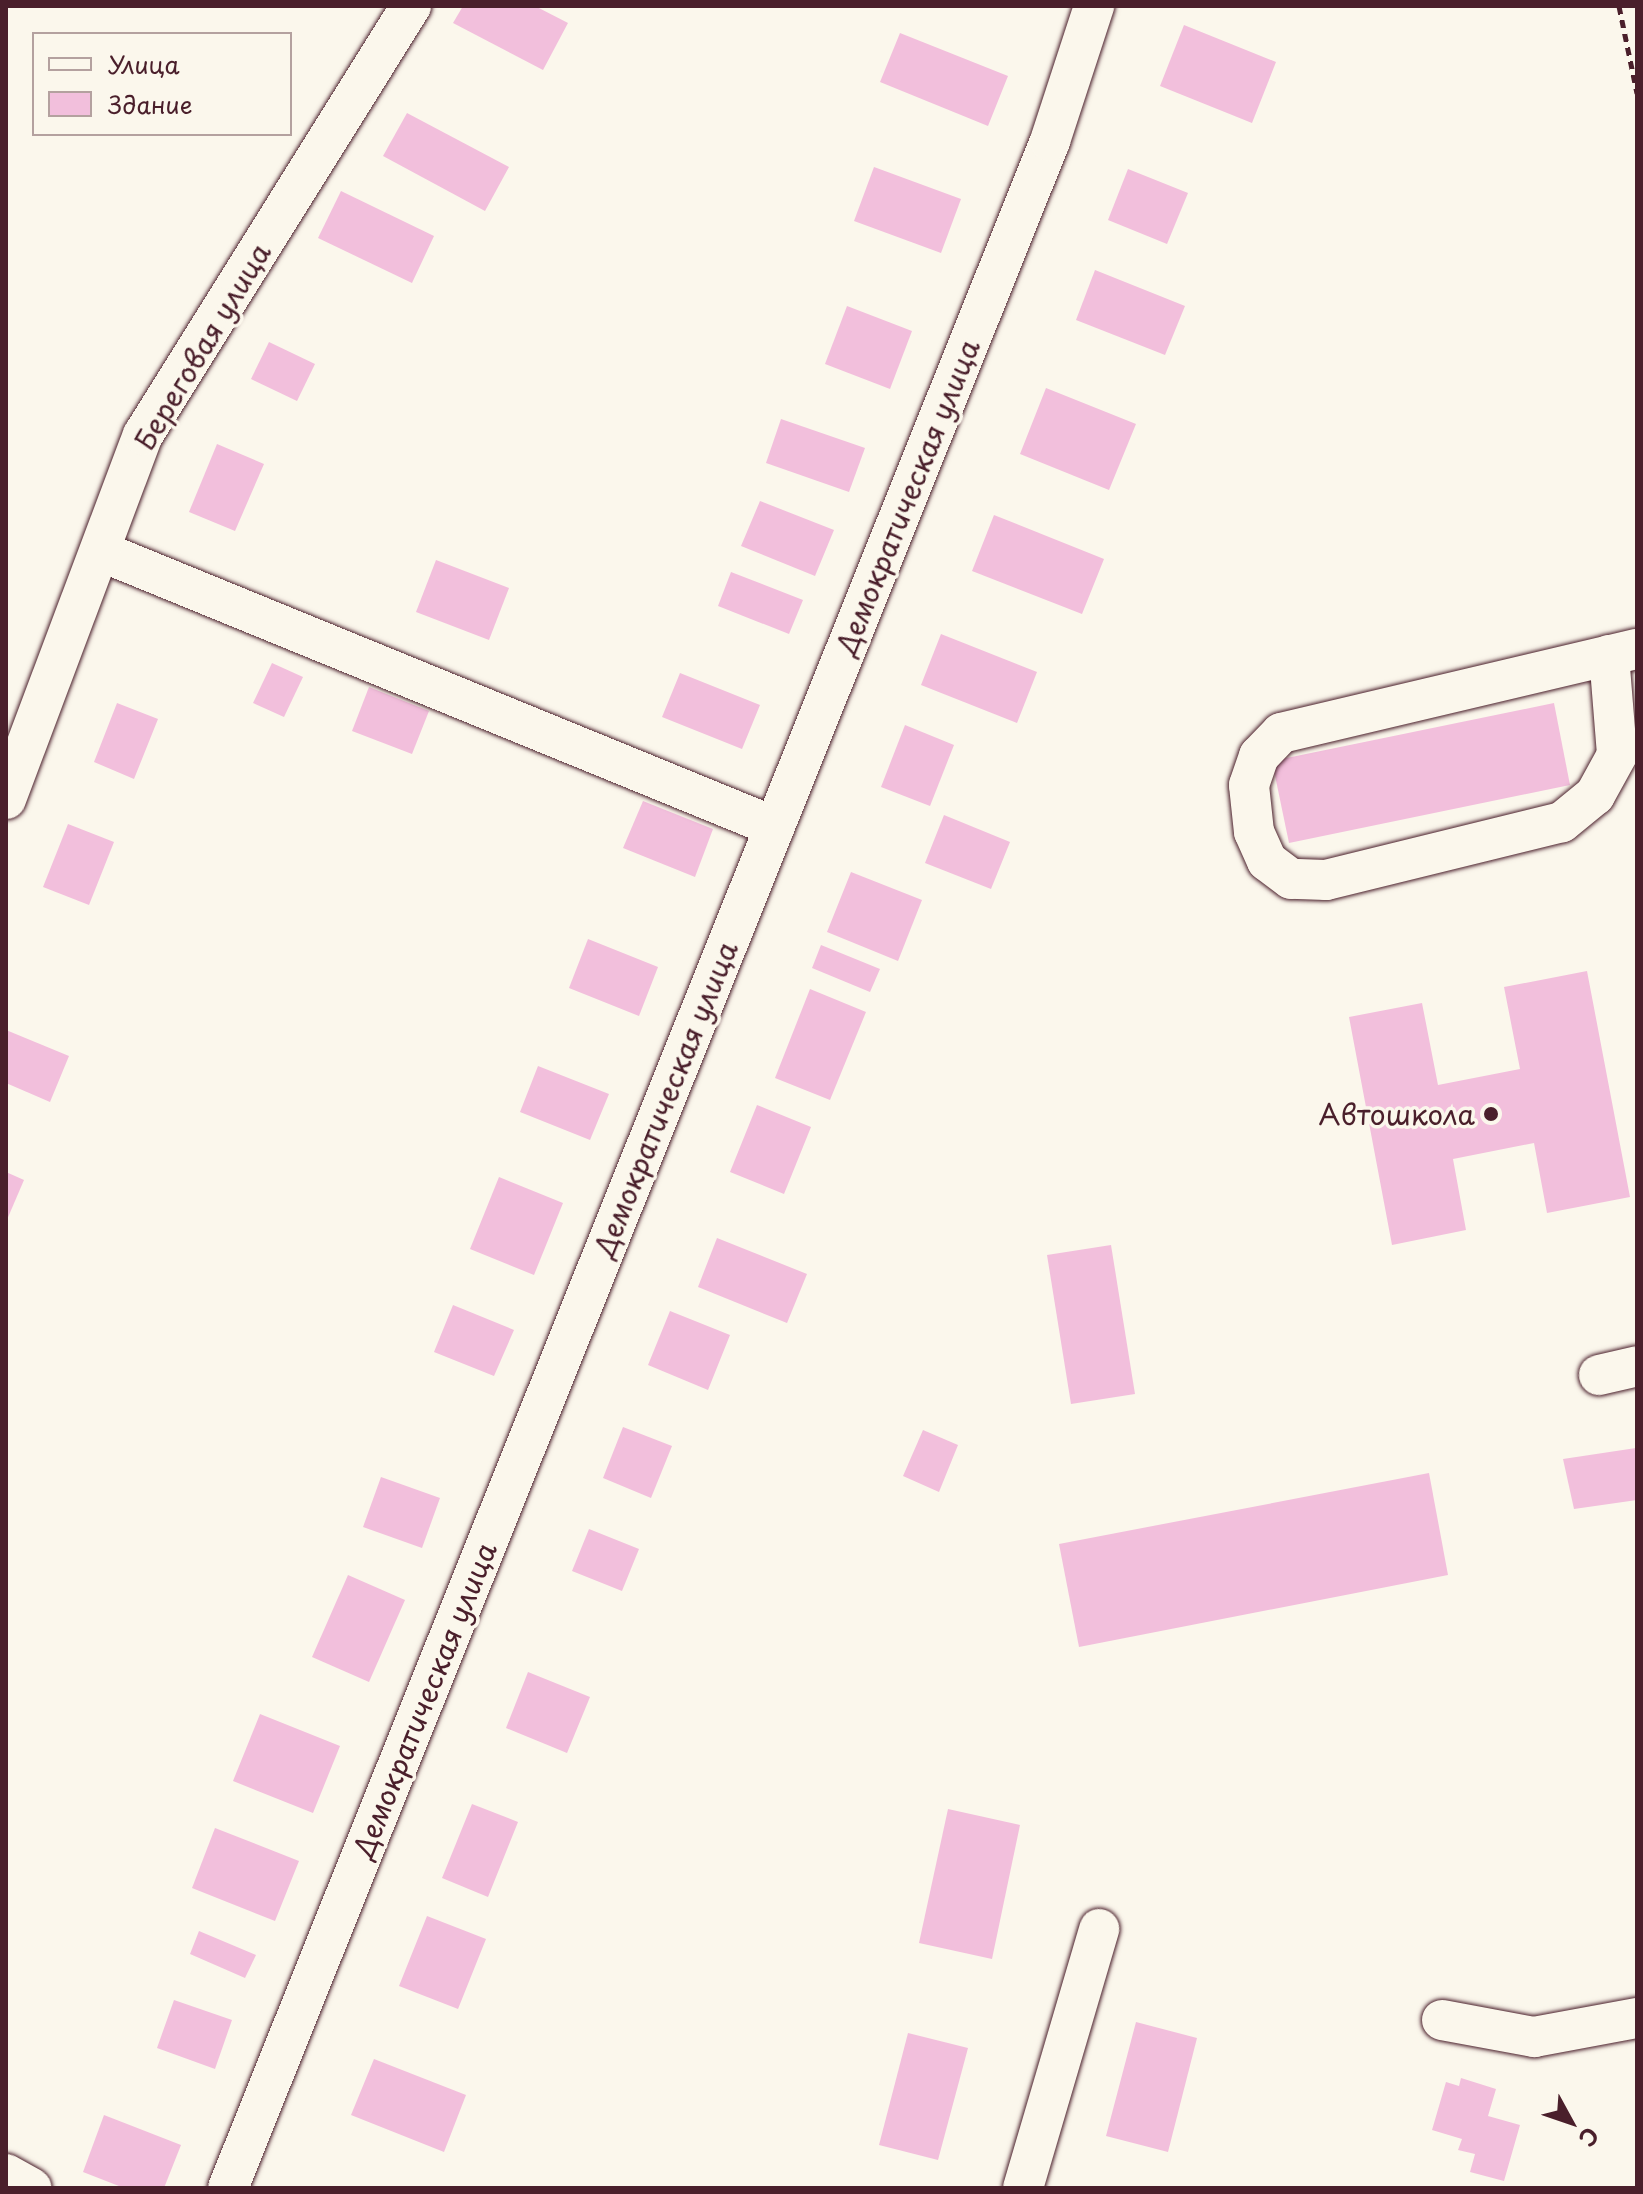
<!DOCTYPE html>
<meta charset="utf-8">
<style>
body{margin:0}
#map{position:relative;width:1643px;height:2194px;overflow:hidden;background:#fbf7ec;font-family:"Playpen Sans",sans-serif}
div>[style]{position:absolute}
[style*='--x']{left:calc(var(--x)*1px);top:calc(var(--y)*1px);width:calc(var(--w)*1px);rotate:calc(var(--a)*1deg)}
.building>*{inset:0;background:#f2bfdc}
.path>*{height:5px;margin-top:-2.5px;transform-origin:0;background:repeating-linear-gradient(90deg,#4a1f2b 0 8px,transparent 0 14px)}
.roads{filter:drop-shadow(0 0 2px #4a1f2b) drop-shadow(0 0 2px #4a1f2b)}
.minor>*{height:40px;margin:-20px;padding:0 20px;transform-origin:20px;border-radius:20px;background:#fbf7ec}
.dots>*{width:22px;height:22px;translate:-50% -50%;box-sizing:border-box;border:4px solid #fbf7ec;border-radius:50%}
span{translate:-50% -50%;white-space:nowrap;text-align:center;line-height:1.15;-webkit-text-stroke:7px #fbf7ec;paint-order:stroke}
.street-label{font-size:28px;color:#4a1f2b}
.poi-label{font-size:28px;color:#4a1f2b}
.right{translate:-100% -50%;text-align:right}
.frame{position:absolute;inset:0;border:8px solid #4a1f2b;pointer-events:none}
.legend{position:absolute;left:32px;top:32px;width:260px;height:104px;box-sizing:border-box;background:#fbf7ec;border:2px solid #b4a19f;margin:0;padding:10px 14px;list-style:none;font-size:24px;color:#4a1f2b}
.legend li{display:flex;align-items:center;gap:16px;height:40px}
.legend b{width:40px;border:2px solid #b4a19f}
.north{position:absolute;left:1531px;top:2082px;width:80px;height:80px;-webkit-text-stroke:6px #fbf7ec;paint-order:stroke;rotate:130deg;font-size:22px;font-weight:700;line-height:32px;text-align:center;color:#4a1f2b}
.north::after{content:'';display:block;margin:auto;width:28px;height:36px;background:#4a1f2b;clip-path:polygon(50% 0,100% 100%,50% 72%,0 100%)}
</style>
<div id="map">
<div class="building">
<div style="clip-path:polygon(463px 6px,535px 6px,568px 23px,543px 70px,453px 23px)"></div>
<div style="clip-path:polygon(1184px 25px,1276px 62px,1252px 123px,1160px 86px)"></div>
<div style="clip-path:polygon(900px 33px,1008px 76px,988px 126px,880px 82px)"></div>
<div style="clip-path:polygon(407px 113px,509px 167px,485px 211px,383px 156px)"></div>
<div style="clip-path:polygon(874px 167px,961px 199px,941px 253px,854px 221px)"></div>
<div style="clip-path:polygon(1128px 169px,1188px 193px,1167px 244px,1108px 220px)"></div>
<div style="clip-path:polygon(341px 191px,434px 236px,412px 283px,318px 238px)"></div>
<div style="clip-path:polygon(1095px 270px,1185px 306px,1165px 355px,1076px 320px)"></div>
<div style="clip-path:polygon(847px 306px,912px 331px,890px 389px,825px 364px)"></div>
<div style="clip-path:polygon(269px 342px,315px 364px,297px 401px,251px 379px)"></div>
<div style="clip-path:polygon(1046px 388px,1136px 424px,1109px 490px,1020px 454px)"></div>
<div style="clip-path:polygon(781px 419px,865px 448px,849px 492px,766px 463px)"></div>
<div style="clip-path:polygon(217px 444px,264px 464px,235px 531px,189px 512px)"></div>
<div style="clip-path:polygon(760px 501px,834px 530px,815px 576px,741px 546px)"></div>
<div style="clip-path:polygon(994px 515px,1104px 559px,1082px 614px,972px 571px)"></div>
<div style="clip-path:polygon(436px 560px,509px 588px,489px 640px,416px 612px)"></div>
<div style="clip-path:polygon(731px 572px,803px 600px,789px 634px,718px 606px)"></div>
<div style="clip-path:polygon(941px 634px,1037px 672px,1017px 723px,921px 685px)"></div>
<div style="clip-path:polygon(272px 663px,303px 677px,284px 717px,253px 703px)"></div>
<div style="clip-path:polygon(680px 673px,760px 705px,742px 749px,662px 717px)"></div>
<div style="clip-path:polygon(369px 687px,429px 711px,412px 754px,352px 731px)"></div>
<div style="clip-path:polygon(117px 703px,158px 719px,134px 779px,94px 762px)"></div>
<div style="clip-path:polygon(1554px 703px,1570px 785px,1289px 843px,1272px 761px)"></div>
<div style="clip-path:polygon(905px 725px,954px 745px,930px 806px,881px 787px)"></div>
<div style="clip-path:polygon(643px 801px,713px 829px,695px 877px,623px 848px)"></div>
<div style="clip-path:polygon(944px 815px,1010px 842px,991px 889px,925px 863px)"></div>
<div style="clip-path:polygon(68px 824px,114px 842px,89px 905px,43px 887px)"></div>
<div style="clip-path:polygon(851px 872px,922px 900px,898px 961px,827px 932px)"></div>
<div style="clip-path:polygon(588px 939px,658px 967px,639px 1016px,569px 988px)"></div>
<div style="clip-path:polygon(821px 945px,880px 969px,870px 992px,812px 968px)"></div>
<div style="clip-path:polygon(1587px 971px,1630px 1197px,1547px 1213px,1534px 1143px,1453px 1159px,1466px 1230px,1392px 1245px,1349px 1017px,1422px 1003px,1438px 1085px,1520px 1069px,1504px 987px)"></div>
<div style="clip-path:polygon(810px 989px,866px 1012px,830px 1100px,775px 1078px)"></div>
<div style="clip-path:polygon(6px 1030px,69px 1056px,50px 1102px,6px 1083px)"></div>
<div style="clip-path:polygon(538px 1066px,609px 1094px,590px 1140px,520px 1112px)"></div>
<div style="clip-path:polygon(757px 1105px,811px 1127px,784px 1194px,730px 1172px)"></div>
<div style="clip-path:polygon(6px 1172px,24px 1180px,6px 1222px)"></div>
<div style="clip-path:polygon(499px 1177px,563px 1203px,534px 1275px,470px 1249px)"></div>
<div style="clip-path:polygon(717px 1238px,807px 1274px,787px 1323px,698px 1287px)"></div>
<div style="clip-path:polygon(1111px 1245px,1135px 1394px,1071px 1404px,1047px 1255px)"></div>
<div style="clip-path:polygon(453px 1305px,514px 1330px,494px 1376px,434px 1352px)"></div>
<div style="clip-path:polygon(670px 1311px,730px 1335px,708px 1390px,648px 1365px)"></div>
<div style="clip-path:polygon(623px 1427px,672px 1446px,651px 1498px,603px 1478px)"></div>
<div style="clip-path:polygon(923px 1430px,958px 1445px,939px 1492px,903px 1476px)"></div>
<div style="clip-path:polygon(1636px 1448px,1637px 1500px,1574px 1509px,1563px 1459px)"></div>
<div style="clip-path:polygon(1429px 1473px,1448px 1575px,1079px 1647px,1059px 1544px)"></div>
<div style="clip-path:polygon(381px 1477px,440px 1498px,422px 1548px,363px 1527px)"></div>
<div style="clip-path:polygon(589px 1529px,639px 1549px,622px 1591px,572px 1571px)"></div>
<div style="clip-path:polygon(348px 1575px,405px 1600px,369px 1682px,312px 1657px)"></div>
<div style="clip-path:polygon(528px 1672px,590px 1697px,567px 1753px,506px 1728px)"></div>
<div style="clip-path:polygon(260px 1714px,340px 1746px,313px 1813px,233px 1781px)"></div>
<div style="clip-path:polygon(472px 1804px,518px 1822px,488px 1897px,442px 1878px)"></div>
<div style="clip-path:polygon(948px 1809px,1020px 1825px,992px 1959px,919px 1943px)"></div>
<div style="clip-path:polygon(215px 1828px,299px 1861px,275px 1921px,192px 1888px)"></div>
<div style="clip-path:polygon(427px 1916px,486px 1939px,458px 2009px,399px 1986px)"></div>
<div style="clip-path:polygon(199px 1931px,256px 1955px,245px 1978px,190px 1954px)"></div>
<div style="clip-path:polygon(174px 2000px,232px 2020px,215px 2069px,157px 2048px)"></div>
<div style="clip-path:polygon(1136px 2022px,1197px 2038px,1168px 2152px,1106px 2136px)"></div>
<div style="clip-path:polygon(908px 2033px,968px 2048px,938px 2160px,879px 2145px)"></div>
<div style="clip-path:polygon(374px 2059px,466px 2095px,444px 2152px,351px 2115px)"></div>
<div style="clip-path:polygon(1461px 2078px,1496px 2089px,1488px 2116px,1520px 2125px,1504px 2181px,1470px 2172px,1475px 2154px,1458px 2150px,1462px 2139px,1432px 2130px,1446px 2082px,1459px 2086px)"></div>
<div style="clip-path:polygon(104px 2115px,181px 2145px,164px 2188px,124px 2188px,83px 2172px)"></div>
</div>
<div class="path">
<div style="--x:1619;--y:6;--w:89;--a:78.3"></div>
</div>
<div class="roads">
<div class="minor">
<div style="--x:100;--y:551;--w:729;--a:22.24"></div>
<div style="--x:1609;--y:655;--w:100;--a:85.4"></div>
<div style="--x:1617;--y:755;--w:46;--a:118.8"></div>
<div style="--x:1595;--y:795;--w:43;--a:140.7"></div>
<div style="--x:1562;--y:822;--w:243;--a:166.2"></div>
<div style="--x:1326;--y:880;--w:35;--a:-178"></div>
<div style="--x:1291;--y:879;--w:30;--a:-143"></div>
<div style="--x:1267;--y:861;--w:32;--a:-114"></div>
<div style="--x:1254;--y:832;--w:47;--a:-96.1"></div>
<div style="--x:1249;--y:785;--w:31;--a:-71"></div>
<div style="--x:1259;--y:756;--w:32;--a:-46"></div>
<div style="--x:1281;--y:733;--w:366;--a:-13.3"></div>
<div style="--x:6;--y:799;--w:389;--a:-69.4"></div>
<div style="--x:143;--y:435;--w:506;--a:-58.01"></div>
<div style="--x:1599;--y:1375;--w:39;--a:-13"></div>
<div style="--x:1442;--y:2020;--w:94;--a:10.5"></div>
<div style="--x:1534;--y:2037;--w:105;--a:-10.5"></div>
<div style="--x:6;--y:2174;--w:29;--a:29"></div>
<div style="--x:228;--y:2188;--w:2206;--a:-68.12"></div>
<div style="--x:1050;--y:141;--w:142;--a:-71.9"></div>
<div style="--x:1023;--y:2188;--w:270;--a:-73.6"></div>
</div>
</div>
<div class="dots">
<div style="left:1491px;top:1114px;background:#4a1f2b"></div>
</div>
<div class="street-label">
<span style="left:202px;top:346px;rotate:-59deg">Береговая улица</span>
<span style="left:907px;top:497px;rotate:-68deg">Демократическая улица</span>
<span style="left:665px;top:1099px;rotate:-68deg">Демократическая улица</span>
<span style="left:424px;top:1700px;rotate:-68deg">Демократическая улица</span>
</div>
<div class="poi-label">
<span class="right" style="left:1475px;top:1114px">Автошкола</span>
</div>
<div class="frame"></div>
<ul class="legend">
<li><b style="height:10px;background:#fbf7ec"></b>Улица</li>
<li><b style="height:22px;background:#f2bfdc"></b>Здание</li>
</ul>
<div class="north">С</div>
</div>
